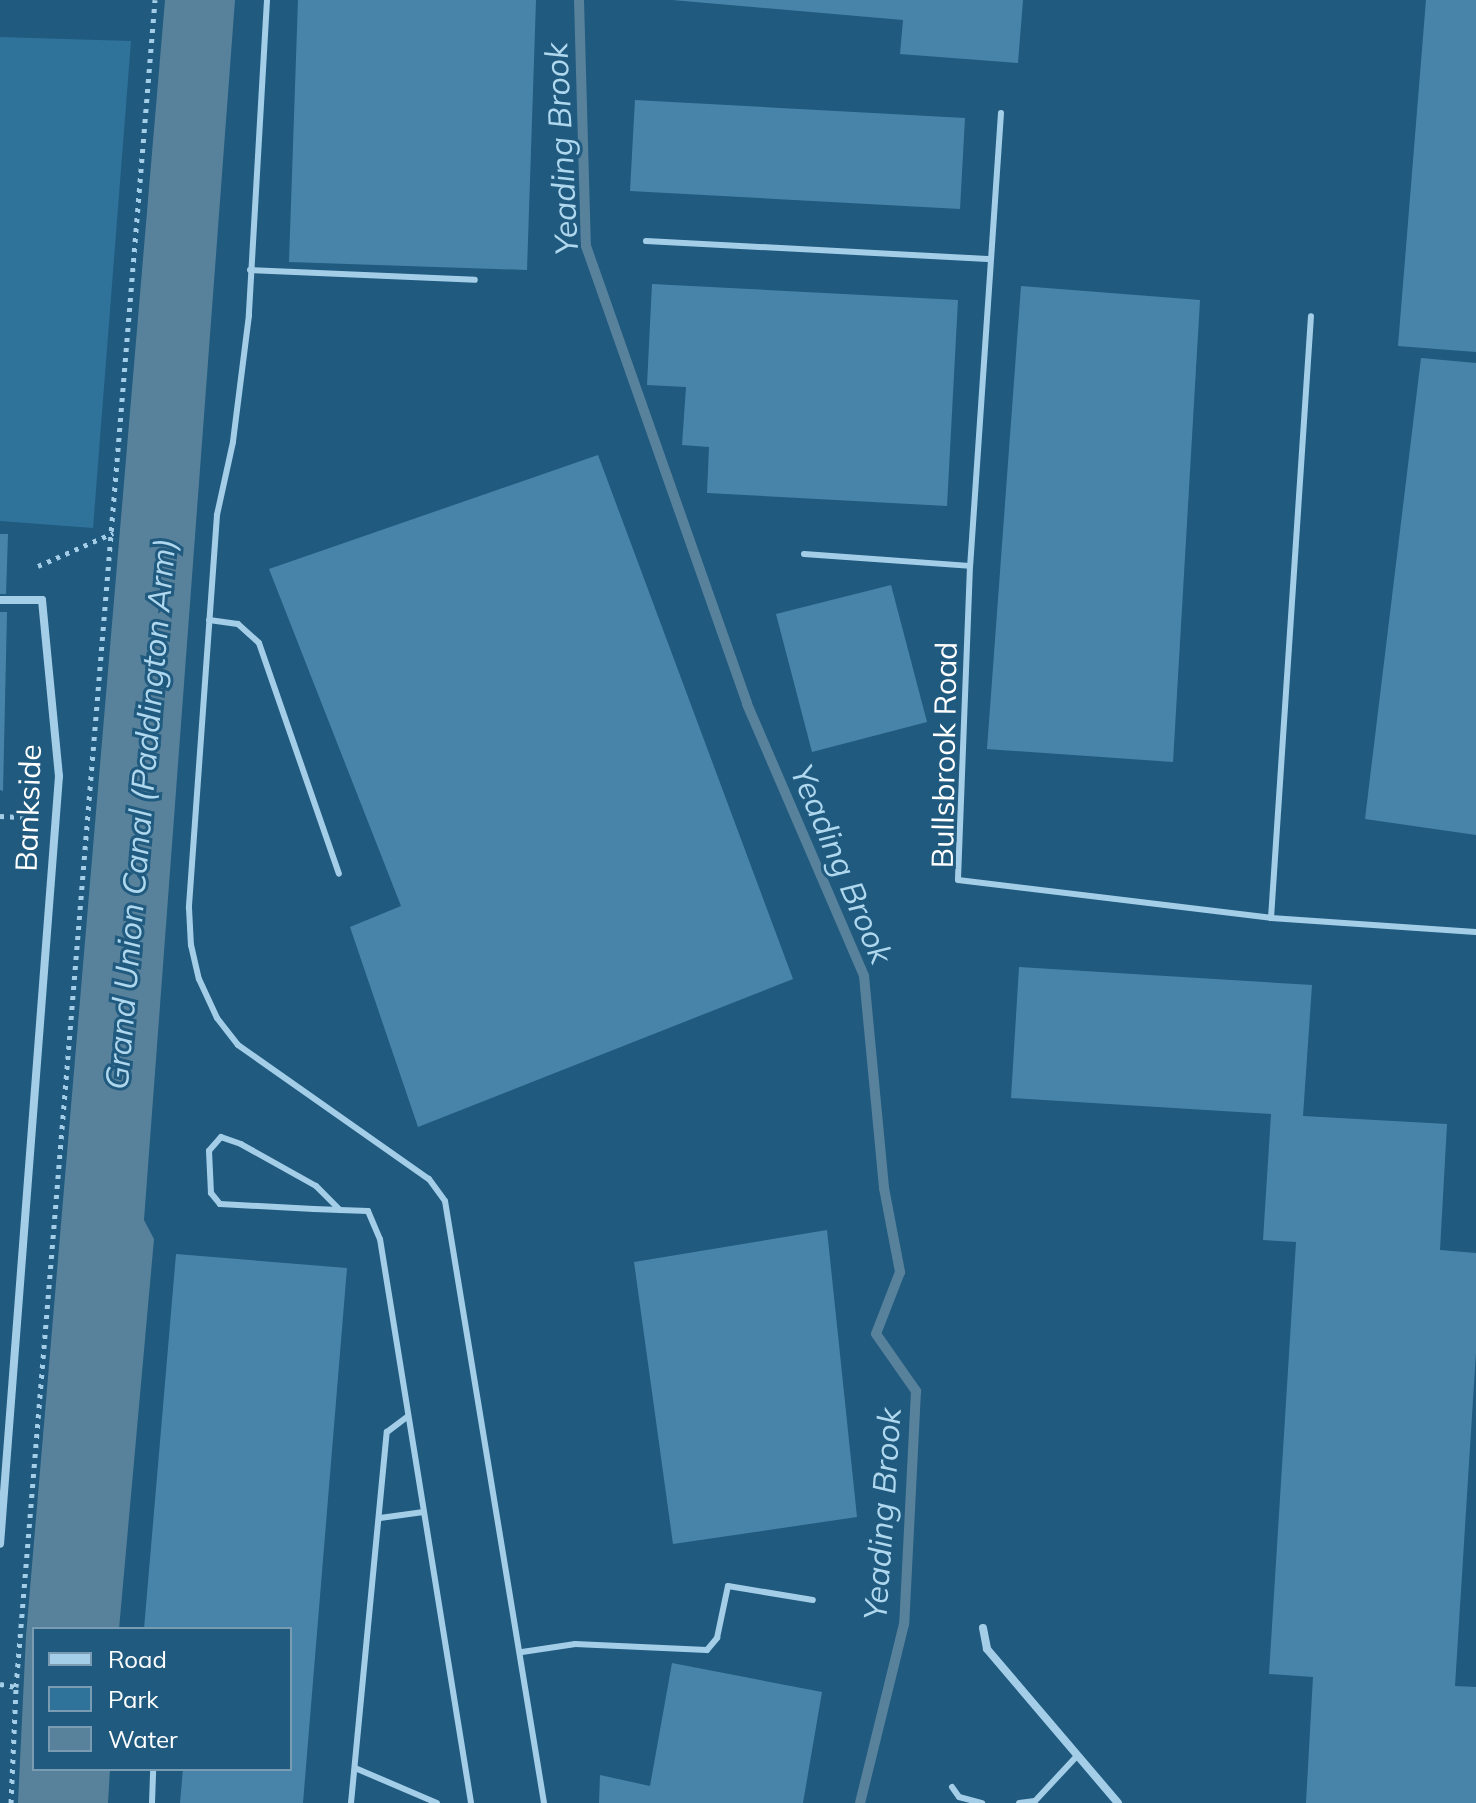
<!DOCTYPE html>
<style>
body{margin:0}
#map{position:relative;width:1476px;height:1803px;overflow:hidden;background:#205a7f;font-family:Mulish,sans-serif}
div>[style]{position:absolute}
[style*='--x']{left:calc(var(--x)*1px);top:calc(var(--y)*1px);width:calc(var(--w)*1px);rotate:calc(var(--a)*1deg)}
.green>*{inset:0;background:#2f739b}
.water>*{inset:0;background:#58829c}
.stream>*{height:10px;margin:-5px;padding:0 5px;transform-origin:5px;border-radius:5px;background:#58829c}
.building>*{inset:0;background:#4884a9}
.path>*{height:5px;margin-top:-2.5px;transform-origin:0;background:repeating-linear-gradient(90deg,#a4cee8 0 4px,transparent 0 10px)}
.lane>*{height:6px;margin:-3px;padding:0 3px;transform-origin:3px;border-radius:3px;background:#a4cee8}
.street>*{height:8px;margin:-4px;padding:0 4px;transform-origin:4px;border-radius:4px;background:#a4cee8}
span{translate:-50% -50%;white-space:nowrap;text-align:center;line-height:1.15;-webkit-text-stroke:6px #205a7f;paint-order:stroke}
.street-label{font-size:30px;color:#fff}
.water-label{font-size:32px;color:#afd8ef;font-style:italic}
.legend{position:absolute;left:32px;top:1627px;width:260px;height:144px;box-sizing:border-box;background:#205a7f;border:2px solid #799cb2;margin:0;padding:10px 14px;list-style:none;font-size:24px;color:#fff}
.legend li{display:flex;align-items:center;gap:16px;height:40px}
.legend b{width:40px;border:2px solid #799cb2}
</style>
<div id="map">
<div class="green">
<div style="clip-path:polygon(0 37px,131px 41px,93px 528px,0 521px)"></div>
</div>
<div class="water">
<div style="clip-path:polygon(165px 0,235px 0,144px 1220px,154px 1239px,119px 1629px,34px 1629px,34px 1769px,110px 1769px,108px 1803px,18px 1803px,26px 1636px)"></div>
</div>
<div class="stream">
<div style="--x:579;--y:0;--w:246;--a:88.4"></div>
<div style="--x:586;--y:246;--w:485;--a:70.6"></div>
<div style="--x:747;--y:704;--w:296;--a:66.7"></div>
<div style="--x:864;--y:976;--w:213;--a:84.6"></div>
<div style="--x:884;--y:1188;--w:86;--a:79.2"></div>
<div style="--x:900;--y:1272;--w:66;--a:111.2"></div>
<div style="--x:876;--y:1334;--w:70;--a:54.9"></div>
<div style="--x:916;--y:1391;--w:233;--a:92.9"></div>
<div style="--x:904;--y:1624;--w:184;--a:103.8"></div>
</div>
<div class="building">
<div style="clip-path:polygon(298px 0,536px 0,527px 270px,289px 262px)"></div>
<div style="clip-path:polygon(672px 0,1023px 0,1018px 63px,900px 54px,903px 20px)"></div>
<div style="clip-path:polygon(1426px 0,1476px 0,1476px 352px,1398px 346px)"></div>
<div style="clip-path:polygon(635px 100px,965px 118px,960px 209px,630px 191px)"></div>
<div style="clip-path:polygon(652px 284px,958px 300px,947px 506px,707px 493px,709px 447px,682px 445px,686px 387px,647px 385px)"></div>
<div style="clip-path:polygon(1021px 286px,1200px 300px,1173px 762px,987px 749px)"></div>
<div style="clip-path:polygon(1421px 358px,1476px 363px,1476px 835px,1365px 819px)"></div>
<div style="clip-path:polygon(598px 455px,793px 979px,418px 1127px,350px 927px,401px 906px,269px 569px)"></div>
<div style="clip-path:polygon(0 534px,8px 534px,6px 594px,0 594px)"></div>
<div style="clip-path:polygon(891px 585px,927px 722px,812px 752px,776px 614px)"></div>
<div style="clip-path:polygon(0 612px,7px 612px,3px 791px,0 790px)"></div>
<div style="clip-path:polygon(1019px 967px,1312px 985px,1303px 1116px,1447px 1124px,1440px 1250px,1476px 1253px,1476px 1352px,1455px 1686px,1476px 1687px,1476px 1803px,1306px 1803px,1313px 1677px,1269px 1674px,1296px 1242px,1263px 1240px,1271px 1114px,1011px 1098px)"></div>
<div style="clip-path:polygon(827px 1230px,857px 1517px,673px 1544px,634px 1262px)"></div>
<div style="clip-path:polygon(176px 1254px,347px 1268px,303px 1803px,180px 1803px,183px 1769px,290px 1769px,290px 1629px,144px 1629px)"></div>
<div style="clip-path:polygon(672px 1663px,822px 1692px,803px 1803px,599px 1803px,600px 1775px,650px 1786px)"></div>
</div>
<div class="path">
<div style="--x:38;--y:566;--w:82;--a:-23.7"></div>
<div style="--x:0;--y:816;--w:39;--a:3"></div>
<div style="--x:0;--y:1684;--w:16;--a:11"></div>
<div style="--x:11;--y:1803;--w:116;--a:-87.5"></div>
<div style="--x:16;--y:1687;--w:1693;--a:-85.29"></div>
</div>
<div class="lane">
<div style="--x:267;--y:0;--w:316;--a:93.3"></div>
<div style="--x:249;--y:315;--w:128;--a:97.2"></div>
<div style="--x:233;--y:442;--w:75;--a:102.4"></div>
<div style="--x:217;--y:515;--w:394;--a:94.1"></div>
<div style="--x:189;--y:908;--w:37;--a:87"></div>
<div style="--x:191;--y:945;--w:35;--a:77"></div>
<div style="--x:199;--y:979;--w:43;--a:65.2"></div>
<div style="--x:217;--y:1018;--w:34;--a:52"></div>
<div style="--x:238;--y:1045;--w:233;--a:35.1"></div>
<div style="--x:429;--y:1179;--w:27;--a:54"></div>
<div style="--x:445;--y:1201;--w:610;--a:80.66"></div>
<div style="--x:1001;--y:113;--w:454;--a:93.9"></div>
<div style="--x:970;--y:566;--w:314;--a:92.2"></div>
<div style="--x:958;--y:880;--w:315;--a:6.9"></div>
<div style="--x:1271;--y:918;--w:205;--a:3.9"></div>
<div style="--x:646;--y:241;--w:342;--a:3"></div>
<div style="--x:250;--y:270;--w:225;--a:2.5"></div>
<div style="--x:804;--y:554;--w:166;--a:4.1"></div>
<div style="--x:209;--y:620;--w:29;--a:8"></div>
<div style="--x:238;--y:624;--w:28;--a:42"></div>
<div style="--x:259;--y:643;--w:244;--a:70.9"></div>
<div style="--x:1271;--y:918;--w:603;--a:-86.2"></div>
<div style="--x:340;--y:1210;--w:34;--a:-135"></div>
<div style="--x:316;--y:1186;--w:86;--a:-150.8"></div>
<div style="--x:241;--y:1144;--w:21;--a:-161"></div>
<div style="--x:221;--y:1137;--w:18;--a:131"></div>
<div style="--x:209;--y:1151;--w:42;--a:87.3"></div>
<div style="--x:211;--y:1193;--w:14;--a:51"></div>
<div style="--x:220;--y:1204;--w:94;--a:3"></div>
<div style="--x:314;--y:1209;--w:26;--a:2"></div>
<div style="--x:340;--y:1210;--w:28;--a:2"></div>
<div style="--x:368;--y:1211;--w:30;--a:67"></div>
<div style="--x:380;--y:1239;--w:571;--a:80.83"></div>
<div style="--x:380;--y:1518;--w:44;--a:-7.8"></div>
<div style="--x:522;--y:1652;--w:54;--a:-8.6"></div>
<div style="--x:575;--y:1644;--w:132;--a:2.6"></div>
<div style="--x:707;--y:1650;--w:16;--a:-50"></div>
<div style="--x:717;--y:1638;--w:53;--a:-78.1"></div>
<div style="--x:728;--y:1586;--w:86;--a:9.4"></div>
<div style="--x:355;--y:1768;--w:89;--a:23.1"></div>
<div style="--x:952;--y:1787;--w:12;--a:55"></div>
<div style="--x:959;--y:1797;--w:24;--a:15"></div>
<div style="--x:152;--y:1803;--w:34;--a:-88"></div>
<div style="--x:351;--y:1803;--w:373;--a:-84.5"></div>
<div style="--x:387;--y:1432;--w:26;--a:-37"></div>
<div style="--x:1019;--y:1803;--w:16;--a:-7"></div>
<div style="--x:1035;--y:1801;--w:62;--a:-47"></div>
</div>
<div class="street">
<div style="--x:0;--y:600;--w:42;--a:0"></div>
<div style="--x:42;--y:600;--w:177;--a:84.5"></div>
<div style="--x:59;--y:776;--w:770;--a:94.39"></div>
<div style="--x:983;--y:1628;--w:21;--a:79"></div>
<div style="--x:987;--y:1649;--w:202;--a:49.6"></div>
</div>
<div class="street-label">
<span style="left:944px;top:755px;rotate:-89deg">Bullsbrook Road</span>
<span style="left:28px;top:808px;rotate:-88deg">Bankside</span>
</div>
<div class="water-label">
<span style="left:561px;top:149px;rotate:-93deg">Yeading Brook</span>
<span style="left:140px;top:814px;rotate:-85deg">Grand Union Canal (Paddington Arm)</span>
<span style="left:842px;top:864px;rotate:67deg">Yeading Brook</span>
<span style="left:882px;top:1514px;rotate:-86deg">Yeading Brook</span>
</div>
<ul class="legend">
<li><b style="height:10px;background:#a4cee8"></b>Road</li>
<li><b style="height:22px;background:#2f739b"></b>Park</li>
<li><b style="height:22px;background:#58829c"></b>Water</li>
</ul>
</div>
